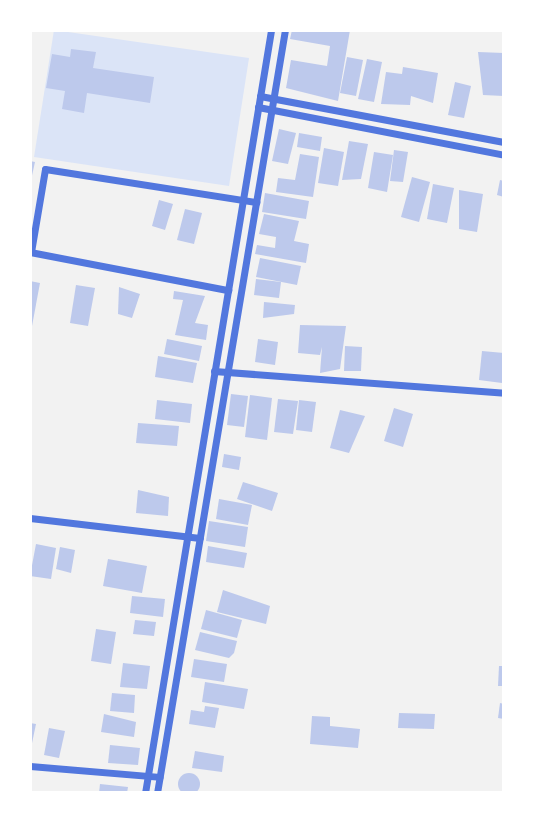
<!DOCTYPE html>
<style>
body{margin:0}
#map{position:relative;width:534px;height:823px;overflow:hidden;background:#f2f2f2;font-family:Ubuntu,sans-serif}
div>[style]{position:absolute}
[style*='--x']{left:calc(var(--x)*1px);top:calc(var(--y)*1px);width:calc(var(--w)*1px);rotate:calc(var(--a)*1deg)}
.green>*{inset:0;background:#dbe4f7}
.building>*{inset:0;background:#bdc9ec}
.round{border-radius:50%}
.minor>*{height:7px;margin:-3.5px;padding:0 3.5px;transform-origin:3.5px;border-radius:3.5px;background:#5277de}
span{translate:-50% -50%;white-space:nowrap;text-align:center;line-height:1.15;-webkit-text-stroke:6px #fff;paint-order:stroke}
.frame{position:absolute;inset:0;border:32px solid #fff;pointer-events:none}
</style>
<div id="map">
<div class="green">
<div style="clip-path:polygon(54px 30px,249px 58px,229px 186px,34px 157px)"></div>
</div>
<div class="building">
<div style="clip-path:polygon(292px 30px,350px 30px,338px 101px,286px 88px,291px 60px,327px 66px,330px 46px,290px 39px)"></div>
<div style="clip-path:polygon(71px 49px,96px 52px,93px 68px,154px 77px,150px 103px,87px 93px,84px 113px,62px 109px,65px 91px,46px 88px,52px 54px,70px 57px)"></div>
<div style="clip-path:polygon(478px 52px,504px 53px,504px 96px,483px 95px)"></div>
<div style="clip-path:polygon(347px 57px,363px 60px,356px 96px,340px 93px)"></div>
<div style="clip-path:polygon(367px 59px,382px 62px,374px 102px,358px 99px)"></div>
<div style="clip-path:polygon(403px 67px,438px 73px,433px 103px,411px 96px,410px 105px,381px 104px,386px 72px,402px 74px)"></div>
<div style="clip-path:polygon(455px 82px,471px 86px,464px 118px,448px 115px)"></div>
<div style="clip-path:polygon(279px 129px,296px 133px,288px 164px,272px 161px)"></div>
<div style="clip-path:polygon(299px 133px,322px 137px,320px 151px,297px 147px)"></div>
<div style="clip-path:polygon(349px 141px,368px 144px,361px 179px,342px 180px)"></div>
<div style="clip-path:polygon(324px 148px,344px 152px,338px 186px,318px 183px)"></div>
<div style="clip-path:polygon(394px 150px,408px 152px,403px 182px,390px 181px)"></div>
<div style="clip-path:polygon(374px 152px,393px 155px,387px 192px,368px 188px)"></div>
<div style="clip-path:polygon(300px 154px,319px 157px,313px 197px,276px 192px,278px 178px,295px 180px)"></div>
<div style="clip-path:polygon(30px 161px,35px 162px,31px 180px,30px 180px)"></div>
<div style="clip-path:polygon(412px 177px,430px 182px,419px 222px,401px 217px)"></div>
<div style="clip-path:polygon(500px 180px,504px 181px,504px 197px,497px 195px)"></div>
<div style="clip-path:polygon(433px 184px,454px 188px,447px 223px,427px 219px)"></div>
<div style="clip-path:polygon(459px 190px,483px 194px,477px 232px,459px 229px)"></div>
<div style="clip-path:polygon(265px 193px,309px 201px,306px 219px,262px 212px)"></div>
<div style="clip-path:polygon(159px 200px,173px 204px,165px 230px,152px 226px)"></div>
<div style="clip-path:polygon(185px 209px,202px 213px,194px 244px,177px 240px)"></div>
<div style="clip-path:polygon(264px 214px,299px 221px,294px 241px,309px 244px,306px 263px,255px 254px,257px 245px,275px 248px,276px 237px,259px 234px)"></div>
<div style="clip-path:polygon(260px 258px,301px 266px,297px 285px,256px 277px)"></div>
<div style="clip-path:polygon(256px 279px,281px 282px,279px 298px,254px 295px)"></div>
<div style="clip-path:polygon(30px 281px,40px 283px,32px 326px,30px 325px)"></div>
<div style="clip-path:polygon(76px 285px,95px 288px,88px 326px,70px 323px)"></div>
<div style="clip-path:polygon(119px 287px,140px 294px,132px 318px,118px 314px)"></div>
<div style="clip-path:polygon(174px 291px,205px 296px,195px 323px,208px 325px,206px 340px,175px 335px,183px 300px,173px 299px)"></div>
<div style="clip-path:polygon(264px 302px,295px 305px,294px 314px,263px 318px)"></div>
<div style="clip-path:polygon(300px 325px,346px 326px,340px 369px,320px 373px,322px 347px,320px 355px,298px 353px)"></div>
<div style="clip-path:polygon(167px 339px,202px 346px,199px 361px,164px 354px)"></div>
<div style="clip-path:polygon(258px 339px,278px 342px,275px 365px,255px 362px)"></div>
<div style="clip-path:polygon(345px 346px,362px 347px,361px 371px,344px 371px)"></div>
<div style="clip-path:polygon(482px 351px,504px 353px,502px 383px,479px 380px)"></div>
<div style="clip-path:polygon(158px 356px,197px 363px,193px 383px,155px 377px)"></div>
<div style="clip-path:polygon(231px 394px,248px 396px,244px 427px,227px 425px)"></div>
<div style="clip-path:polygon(250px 395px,272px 398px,267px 440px,245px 437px)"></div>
<div style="clip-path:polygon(278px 399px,298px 401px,293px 434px,274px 432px)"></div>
<div style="clip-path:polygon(157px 400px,192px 404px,190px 423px,155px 419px)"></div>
<div style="clip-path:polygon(299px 400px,316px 402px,312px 432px,296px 430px)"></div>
<div style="clip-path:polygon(394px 408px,413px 414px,403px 447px,384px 441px)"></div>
<div style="clip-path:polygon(340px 410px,365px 416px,349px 453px,330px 448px)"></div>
<div style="clip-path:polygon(138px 423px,179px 426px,177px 446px,136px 443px)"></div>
<div style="clip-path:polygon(224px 454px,241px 457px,239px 470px,222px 467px)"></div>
<div style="clip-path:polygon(243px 482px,278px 493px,272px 511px,237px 499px)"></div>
<div style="clip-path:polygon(138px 490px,169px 497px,168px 516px,136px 513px)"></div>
<div style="clip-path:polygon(219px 499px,252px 505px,248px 525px,216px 519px)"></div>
<div style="clip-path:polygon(209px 521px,248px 527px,245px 547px,206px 541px)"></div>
<div style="clip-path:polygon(36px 544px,56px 548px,51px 579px,30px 576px)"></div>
<div style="clip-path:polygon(208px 546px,247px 553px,244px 568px,206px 562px)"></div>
<div style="clip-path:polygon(60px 547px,75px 550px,71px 573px,56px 569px)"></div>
<div style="clip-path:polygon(108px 559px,147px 566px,142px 593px,103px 586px)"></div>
<div style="clip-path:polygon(223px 590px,270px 606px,266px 624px,217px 612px)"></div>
<div style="clip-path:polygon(132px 596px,165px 599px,163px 617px,130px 613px)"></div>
<div style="clip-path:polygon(206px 610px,242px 620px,237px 638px,201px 629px)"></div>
<div style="clip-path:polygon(135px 620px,156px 622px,154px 636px,133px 634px)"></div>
<div style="clip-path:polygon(96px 629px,116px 632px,111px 664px,91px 661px)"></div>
<div style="clip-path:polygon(200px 632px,237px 641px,234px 653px,229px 658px,195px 650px)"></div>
<div style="clip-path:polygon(194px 659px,227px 664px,224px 682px,191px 677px)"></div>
<div style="clip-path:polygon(123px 663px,150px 666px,147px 689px,120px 687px)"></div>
<div style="clip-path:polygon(499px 666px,504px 666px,504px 686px,498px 686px)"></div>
<div style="clip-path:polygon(205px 682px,248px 689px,244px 709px,202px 702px)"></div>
<div style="clip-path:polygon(112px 693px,135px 695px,134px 713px,110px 711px)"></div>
<div style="clip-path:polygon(500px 703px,504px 704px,504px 719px,498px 718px)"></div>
<div style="clip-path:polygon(205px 706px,219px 708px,215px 728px,189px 724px,191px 710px,204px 712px)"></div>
<div style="clip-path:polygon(399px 713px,435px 714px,434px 729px,398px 728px)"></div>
<div style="clip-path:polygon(104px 714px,136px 722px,134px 737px,101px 732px)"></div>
<div style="clip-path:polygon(312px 716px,330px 717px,330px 726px,360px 729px,358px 748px,310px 744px)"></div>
<div style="clip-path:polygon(30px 723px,36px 724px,31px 748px,30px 748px)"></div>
<div style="clip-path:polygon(49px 728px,65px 731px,59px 758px,44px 755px)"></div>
<div style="clip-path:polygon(110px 745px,140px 748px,138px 765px,108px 763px)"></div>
<div style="clip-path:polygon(195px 751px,224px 756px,222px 772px,192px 768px)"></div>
<div class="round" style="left:178px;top:773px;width:22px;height:22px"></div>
<div style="clip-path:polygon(100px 784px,128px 787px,127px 793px,99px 793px)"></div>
</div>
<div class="minor">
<div style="--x:260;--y:96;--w:248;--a:10.7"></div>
<div style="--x:258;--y:107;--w:251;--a:11"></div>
<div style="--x:30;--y:252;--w:202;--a:10.9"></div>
<div style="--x:31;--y:252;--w:84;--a:-80.4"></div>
<div style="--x:45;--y:169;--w:214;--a:8.9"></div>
<div style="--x:214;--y:371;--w:291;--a:4.3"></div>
<div style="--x:30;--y:518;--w:171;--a:6.7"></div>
<div style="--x:30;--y:766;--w:130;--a:4.8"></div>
<div style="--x:145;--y:793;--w:773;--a:-80.62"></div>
<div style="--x:157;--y:793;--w:774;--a:-80.48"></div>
</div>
<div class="frame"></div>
</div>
